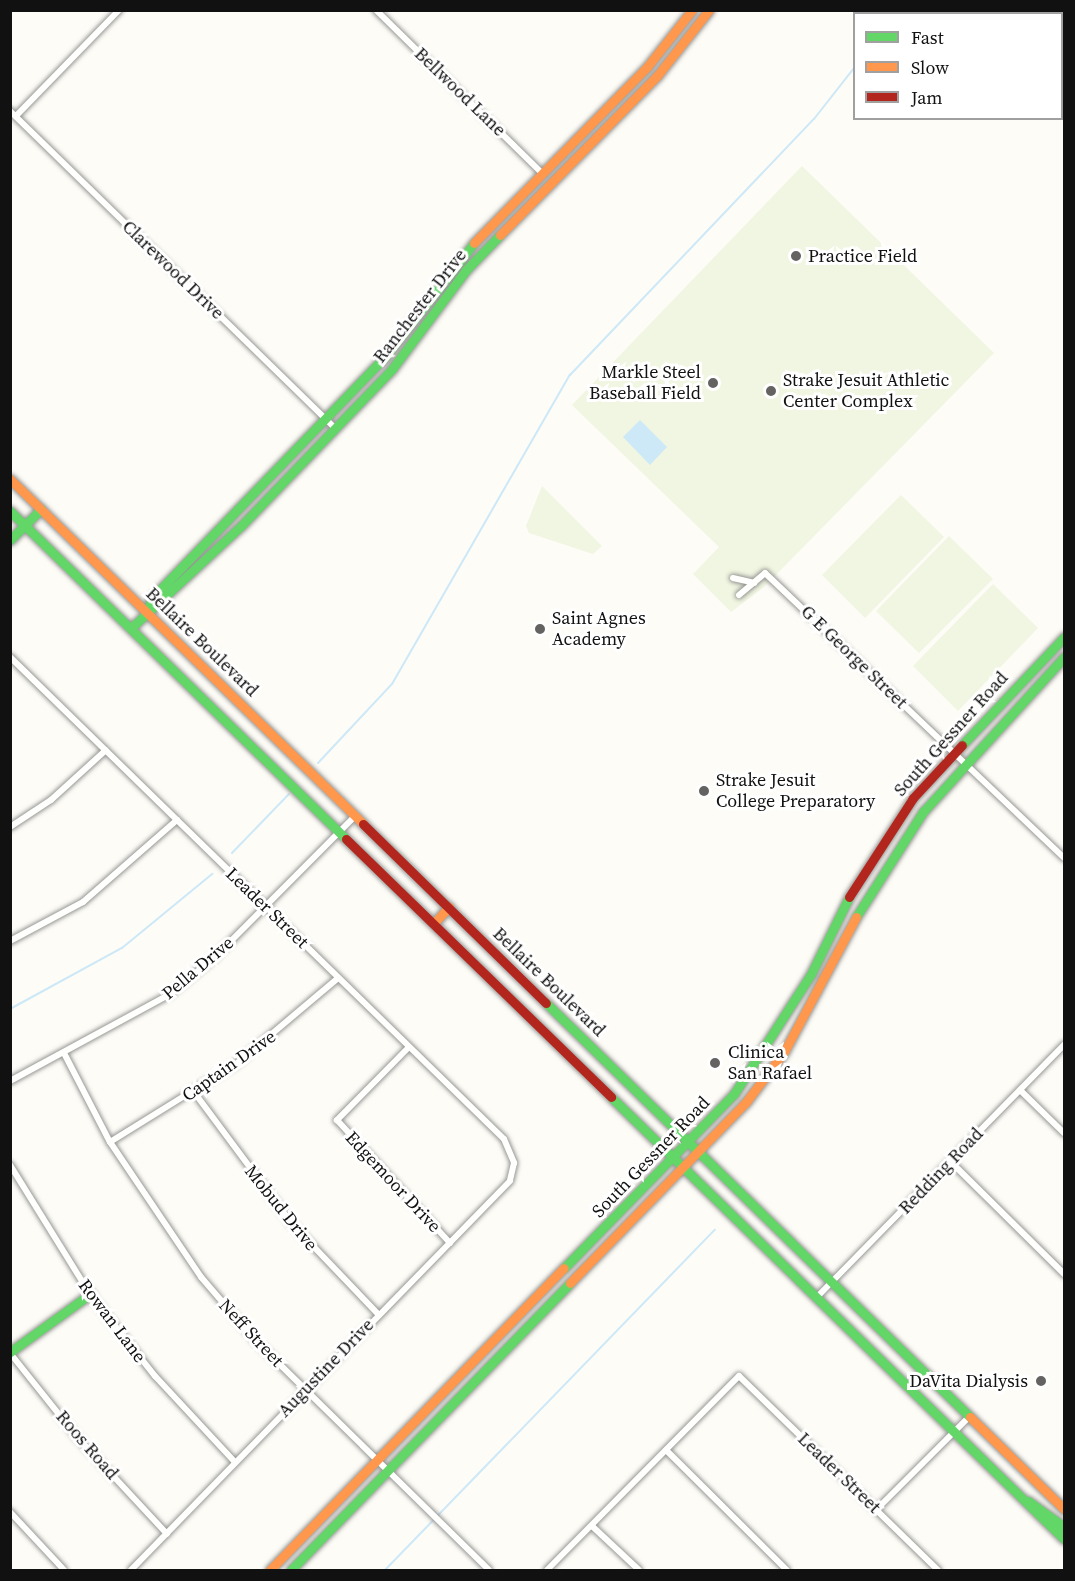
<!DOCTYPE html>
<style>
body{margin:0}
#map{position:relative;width:1075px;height:1581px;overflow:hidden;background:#fdfcf7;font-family:"Source Serif 4",serif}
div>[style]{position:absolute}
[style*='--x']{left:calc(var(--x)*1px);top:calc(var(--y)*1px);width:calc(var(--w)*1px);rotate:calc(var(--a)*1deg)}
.pitch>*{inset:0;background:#f0f6e1}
.water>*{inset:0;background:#cde8f7}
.stream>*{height:2px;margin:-1px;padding:0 1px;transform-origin:1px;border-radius:1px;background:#cde8f7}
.roads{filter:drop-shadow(0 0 2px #979795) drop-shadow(0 0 2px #979795)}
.street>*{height:6px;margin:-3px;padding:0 3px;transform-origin:3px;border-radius:3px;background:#fffffe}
.fast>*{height:9px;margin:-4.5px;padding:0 4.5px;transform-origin:4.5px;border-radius:4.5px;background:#63d668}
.slow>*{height:9px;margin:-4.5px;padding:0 4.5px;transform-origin:4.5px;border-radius:4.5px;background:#ff974d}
.jam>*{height:9px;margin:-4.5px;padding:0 4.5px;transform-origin:4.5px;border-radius:4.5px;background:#b3261e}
.dots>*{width:16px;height:16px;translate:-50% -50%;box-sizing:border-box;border:3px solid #fff;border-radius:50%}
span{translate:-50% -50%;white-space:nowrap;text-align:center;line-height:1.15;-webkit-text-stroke:6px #fff;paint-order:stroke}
.street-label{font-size:18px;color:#111}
.poi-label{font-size:18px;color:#111}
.left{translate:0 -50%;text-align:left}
.right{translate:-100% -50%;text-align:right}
.frame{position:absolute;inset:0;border:12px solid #111;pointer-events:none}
.legend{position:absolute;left:853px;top:12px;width:210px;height:108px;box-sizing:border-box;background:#fff;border:2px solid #a0a0a0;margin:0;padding:8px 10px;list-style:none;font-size:18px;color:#111}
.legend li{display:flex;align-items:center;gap:12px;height:30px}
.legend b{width:30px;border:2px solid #a0a0a0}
</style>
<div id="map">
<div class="pitch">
<div style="clip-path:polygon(802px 166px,994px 353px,764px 587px,731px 612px,693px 574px,719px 547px,572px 405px)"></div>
<div style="clip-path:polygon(542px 486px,602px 546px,593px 554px,529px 533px,526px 526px)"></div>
<div style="clip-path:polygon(901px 495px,944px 537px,865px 618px,822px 575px)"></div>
<div style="clip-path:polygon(949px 536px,993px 579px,919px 653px,876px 611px)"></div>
<div style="clip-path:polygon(993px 584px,1038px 628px,958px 711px,913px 666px)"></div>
</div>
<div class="water">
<div style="clip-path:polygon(640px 420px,667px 447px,650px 465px,623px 437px)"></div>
</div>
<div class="stream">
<div style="--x:885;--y:14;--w:4;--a:-63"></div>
<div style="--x:318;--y:763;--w:108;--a:-46.9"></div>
<div style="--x:392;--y:684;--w:357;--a:-60.1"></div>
<div style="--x:570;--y:375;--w:354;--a:-46.4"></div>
<div style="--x:814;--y:119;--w:65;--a:-51.9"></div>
<div style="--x:232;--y:853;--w:82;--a:-46"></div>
<div style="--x:10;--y:1009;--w:128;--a:-28.6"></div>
<div style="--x:122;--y:948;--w:117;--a:-39.4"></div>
<div style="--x:385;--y:1570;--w:474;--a:-45.9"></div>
</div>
<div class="roads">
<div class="street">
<div style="--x:376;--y:10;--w:234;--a:44.5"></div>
<div style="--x:10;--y:111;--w:454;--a:44.3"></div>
<div style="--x:16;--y:116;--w:148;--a:-45.8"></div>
<div style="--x:733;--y:578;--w:22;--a:13"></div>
<div style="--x:739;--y:595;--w:34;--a:-40"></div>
<div style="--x:765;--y:573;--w:413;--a:43.6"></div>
<div style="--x:10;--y:657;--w:690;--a:44.3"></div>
<div style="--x:504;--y:1139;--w:26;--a:67"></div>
<div style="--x:514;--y:1163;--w:18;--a:103"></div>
<div style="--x:510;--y:1181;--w:543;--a:134.25"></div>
<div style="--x:10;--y:827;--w:49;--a:-33.4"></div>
<div style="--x:51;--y:800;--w:74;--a:-42.3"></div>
<div style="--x:10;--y:941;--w:83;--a:-28.1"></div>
<div style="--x:83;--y:902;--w:125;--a:-41.1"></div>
<div style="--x:409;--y:1047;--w:103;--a:134.6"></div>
<div style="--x:337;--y:1120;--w:167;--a:47.4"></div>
<div style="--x:65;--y:1055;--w:98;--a:62.7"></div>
<div style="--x:110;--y:1142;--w:163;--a:56"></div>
<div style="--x:201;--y:1277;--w:83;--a:49.4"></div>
<div style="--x:255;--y:1340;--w:328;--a:44.5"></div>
<div style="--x:10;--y:1081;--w:182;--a:-28.5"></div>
<div style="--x:170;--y:994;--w:58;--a:-39.4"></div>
<div style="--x:215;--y:957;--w:199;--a:-45.2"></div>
<div style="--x:1020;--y:1090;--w:62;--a:44.3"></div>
<div style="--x:194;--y:1092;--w:164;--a:53.4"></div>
<div style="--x:292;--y:1224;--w:126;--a:46.3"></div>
<div style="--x:110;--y:1142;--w:148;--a:-31.8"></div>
<div style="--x:236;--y:1064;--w:133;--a:-40.1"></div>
<div style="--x:950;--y:1161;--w:161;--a:44.7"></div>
<div style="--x:10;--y:1165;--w:152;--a:58.2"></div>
<div style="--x:90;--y:1294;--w:105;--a:51.6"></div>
<div style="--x:155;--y:1376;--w:117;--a:47.1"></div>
<div style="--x:817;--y:1297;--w:353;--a:-45.6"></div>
<div style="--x:10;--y:1353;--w:107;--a:51.4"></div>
<div style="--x:77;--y:1437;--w:132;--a:47.1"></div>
<div style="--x:666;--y:1450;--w:170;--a:44.8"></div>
<div style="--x:876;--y:1510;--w:133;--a:-45"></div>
<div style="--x:10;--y:1512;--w:79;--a:47"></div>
<div style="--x:592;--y:1526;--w:64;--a:43.1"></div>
<div style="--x:547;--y:1570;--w:273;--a:-45.3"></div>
<div style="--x:739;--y:1376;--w:278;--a:44.3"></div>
</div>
<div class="fast">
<div style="--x:10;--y:511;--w:470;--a:44.3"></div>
<div style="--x:10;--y:540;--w:44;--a:-45"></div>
<div style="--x:147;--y:612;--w:15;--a:-70"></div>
<div style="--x:152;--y:598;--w:334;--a:-46"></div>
<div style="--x:384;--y:358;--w:146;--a:-52"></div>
<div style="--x:131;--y:628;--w:151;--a:-42.9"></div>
<div style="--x:242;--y:525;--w:216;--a:-46.1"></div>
<div style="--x:392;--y:369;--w:124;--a:-53.2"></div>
<div style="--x:466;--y:270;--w:49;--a:-45.8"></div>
<div style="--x:962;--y:745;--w:149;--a:-46.6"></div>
<div style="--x:856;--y:917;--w:125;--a:-57.5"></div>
<div style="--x:923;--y:812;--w:210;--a:-47.7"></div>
<div style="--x:546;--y:1003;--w:593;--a:44.32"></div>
<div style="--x:611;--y:1097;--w:633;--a:44.3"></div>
<div style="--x:564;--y:1268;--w:243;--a:-45.7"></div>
<div style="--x:734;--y:1094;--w:143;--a:-57.3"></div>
<div style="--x:811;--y:974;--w:86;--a:-63.7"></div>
<div style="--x:10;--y:1352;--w:99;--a:-35.9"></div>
<div style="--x:1028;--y:1501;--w:44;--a:35.8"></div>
<div style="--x:291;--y:1570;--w:400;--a:-45.8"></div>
</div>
<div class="slow">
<div style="--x:500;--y:235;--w:223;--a:-45.4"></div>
<div style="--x:657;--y:76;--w:84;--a:-51.8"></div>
<div style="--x:474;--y:243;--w:247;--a:-45.5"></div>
<div style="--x:647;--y:67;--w:73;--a:-51.7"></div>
<div style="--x:10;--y:479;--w:494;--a:44.3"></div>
<div style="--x:434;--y:923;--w:22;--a:-47"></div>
<div style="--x:570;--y:1283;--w:252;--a:-45.8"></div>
<div style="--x:746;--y:1102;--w:63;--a:-52.8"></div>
<div style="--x:784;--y:1052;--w:153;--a:-61.9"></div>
<div style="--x:970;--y:1417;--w:132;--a:44.4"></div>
<div style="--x:270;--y:1570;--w:421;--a:-45.8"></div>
</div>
<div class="jam">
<div style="--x:363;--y:824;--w:256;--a:44.4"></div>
<div style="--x:346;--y:839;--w:370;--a:44.2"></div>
<div style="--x:849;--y:897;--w:118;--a:-57.1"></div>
<div style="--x:913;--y:798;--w:72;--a:-47.2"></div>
</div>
</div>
<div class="dots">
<div style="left:796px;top:256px;background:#646362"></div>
<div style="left:713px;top:383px;background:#646362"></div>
<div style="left:771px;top:391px;background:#646362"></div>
<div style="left:540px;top:629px;background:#646362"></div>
<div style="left:704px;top:791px;background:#646362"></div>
<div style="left:715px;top:1063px;background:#646362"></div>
<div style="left:1041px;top:1381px;background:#646362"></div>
</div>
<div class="street-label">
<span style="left:460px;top:92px;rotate:44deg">Bellwood Lane</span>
<span style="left:173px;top:270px;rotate:44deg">Clarewood Drive</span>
<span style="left:420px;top:306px;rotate:-52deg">Ranchester Drive</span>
<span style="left:202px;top:642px;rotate:44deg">Bellaire Boulevard</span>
<span style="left:854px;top:657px;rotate:44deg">G E George Street</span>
<span style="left:951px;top:734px;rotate:-48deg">South Gessner Road</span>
<span style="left:267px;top:908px;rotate:44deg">Leader Street</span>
<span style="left:198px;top:968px;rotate:-40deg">Pella Drive</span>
<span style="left:549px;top:982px;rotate:44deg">Bellaire Boulevard</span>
<span style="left:229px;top:1066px;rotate:-35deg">Captain Drive</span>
<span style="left:651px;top:1157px;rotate:-46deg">South Gessner Road</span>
<span style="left:941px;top:1171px;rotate:-46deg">Redding Road</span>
<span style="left:393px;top:1182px;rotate:47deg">Edgemoor Drive</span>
<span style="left:281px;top:1208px;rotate:51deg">Mobud Drive</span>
<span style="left:112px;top:1321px;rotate:53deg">Rowan Lane</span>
<span style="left:251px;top:1333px;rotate:47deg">Neff Street</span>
<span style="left:326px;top:1368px;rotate:-46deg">Augustine Drive</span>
<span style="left:87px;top:1445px;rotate:49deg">Roos Road</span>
<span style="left:839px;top:1473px;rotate:44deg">Leader Street</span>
</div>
<div class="poi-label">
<span class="left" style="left:808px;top:256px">Practice Field</span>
<span class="right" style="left:701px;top:383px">Markle Steel<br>Baseball Field</span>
<span class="left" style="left:783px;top:391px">Strake Jesuit Athletic<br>Center Complex</span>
<span class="left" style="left:552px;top:629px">Saint Agnes<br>Academy</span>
<span class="left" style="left:716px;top:791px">Strake Jesuit<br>College Preparatory</span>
<span class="left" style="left:728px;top:1063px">Clinica<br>San Rafael</span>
<span class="right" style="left:1028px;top:1381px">DaVita Dialysis</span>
</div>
<div class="frame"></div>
<ul class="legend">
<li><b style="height:8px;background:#63d668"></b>Fast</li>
<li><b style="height:8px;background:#ff974d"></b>Slow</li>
<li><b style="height:8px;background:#b3261e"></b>Jam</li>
</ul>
</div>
